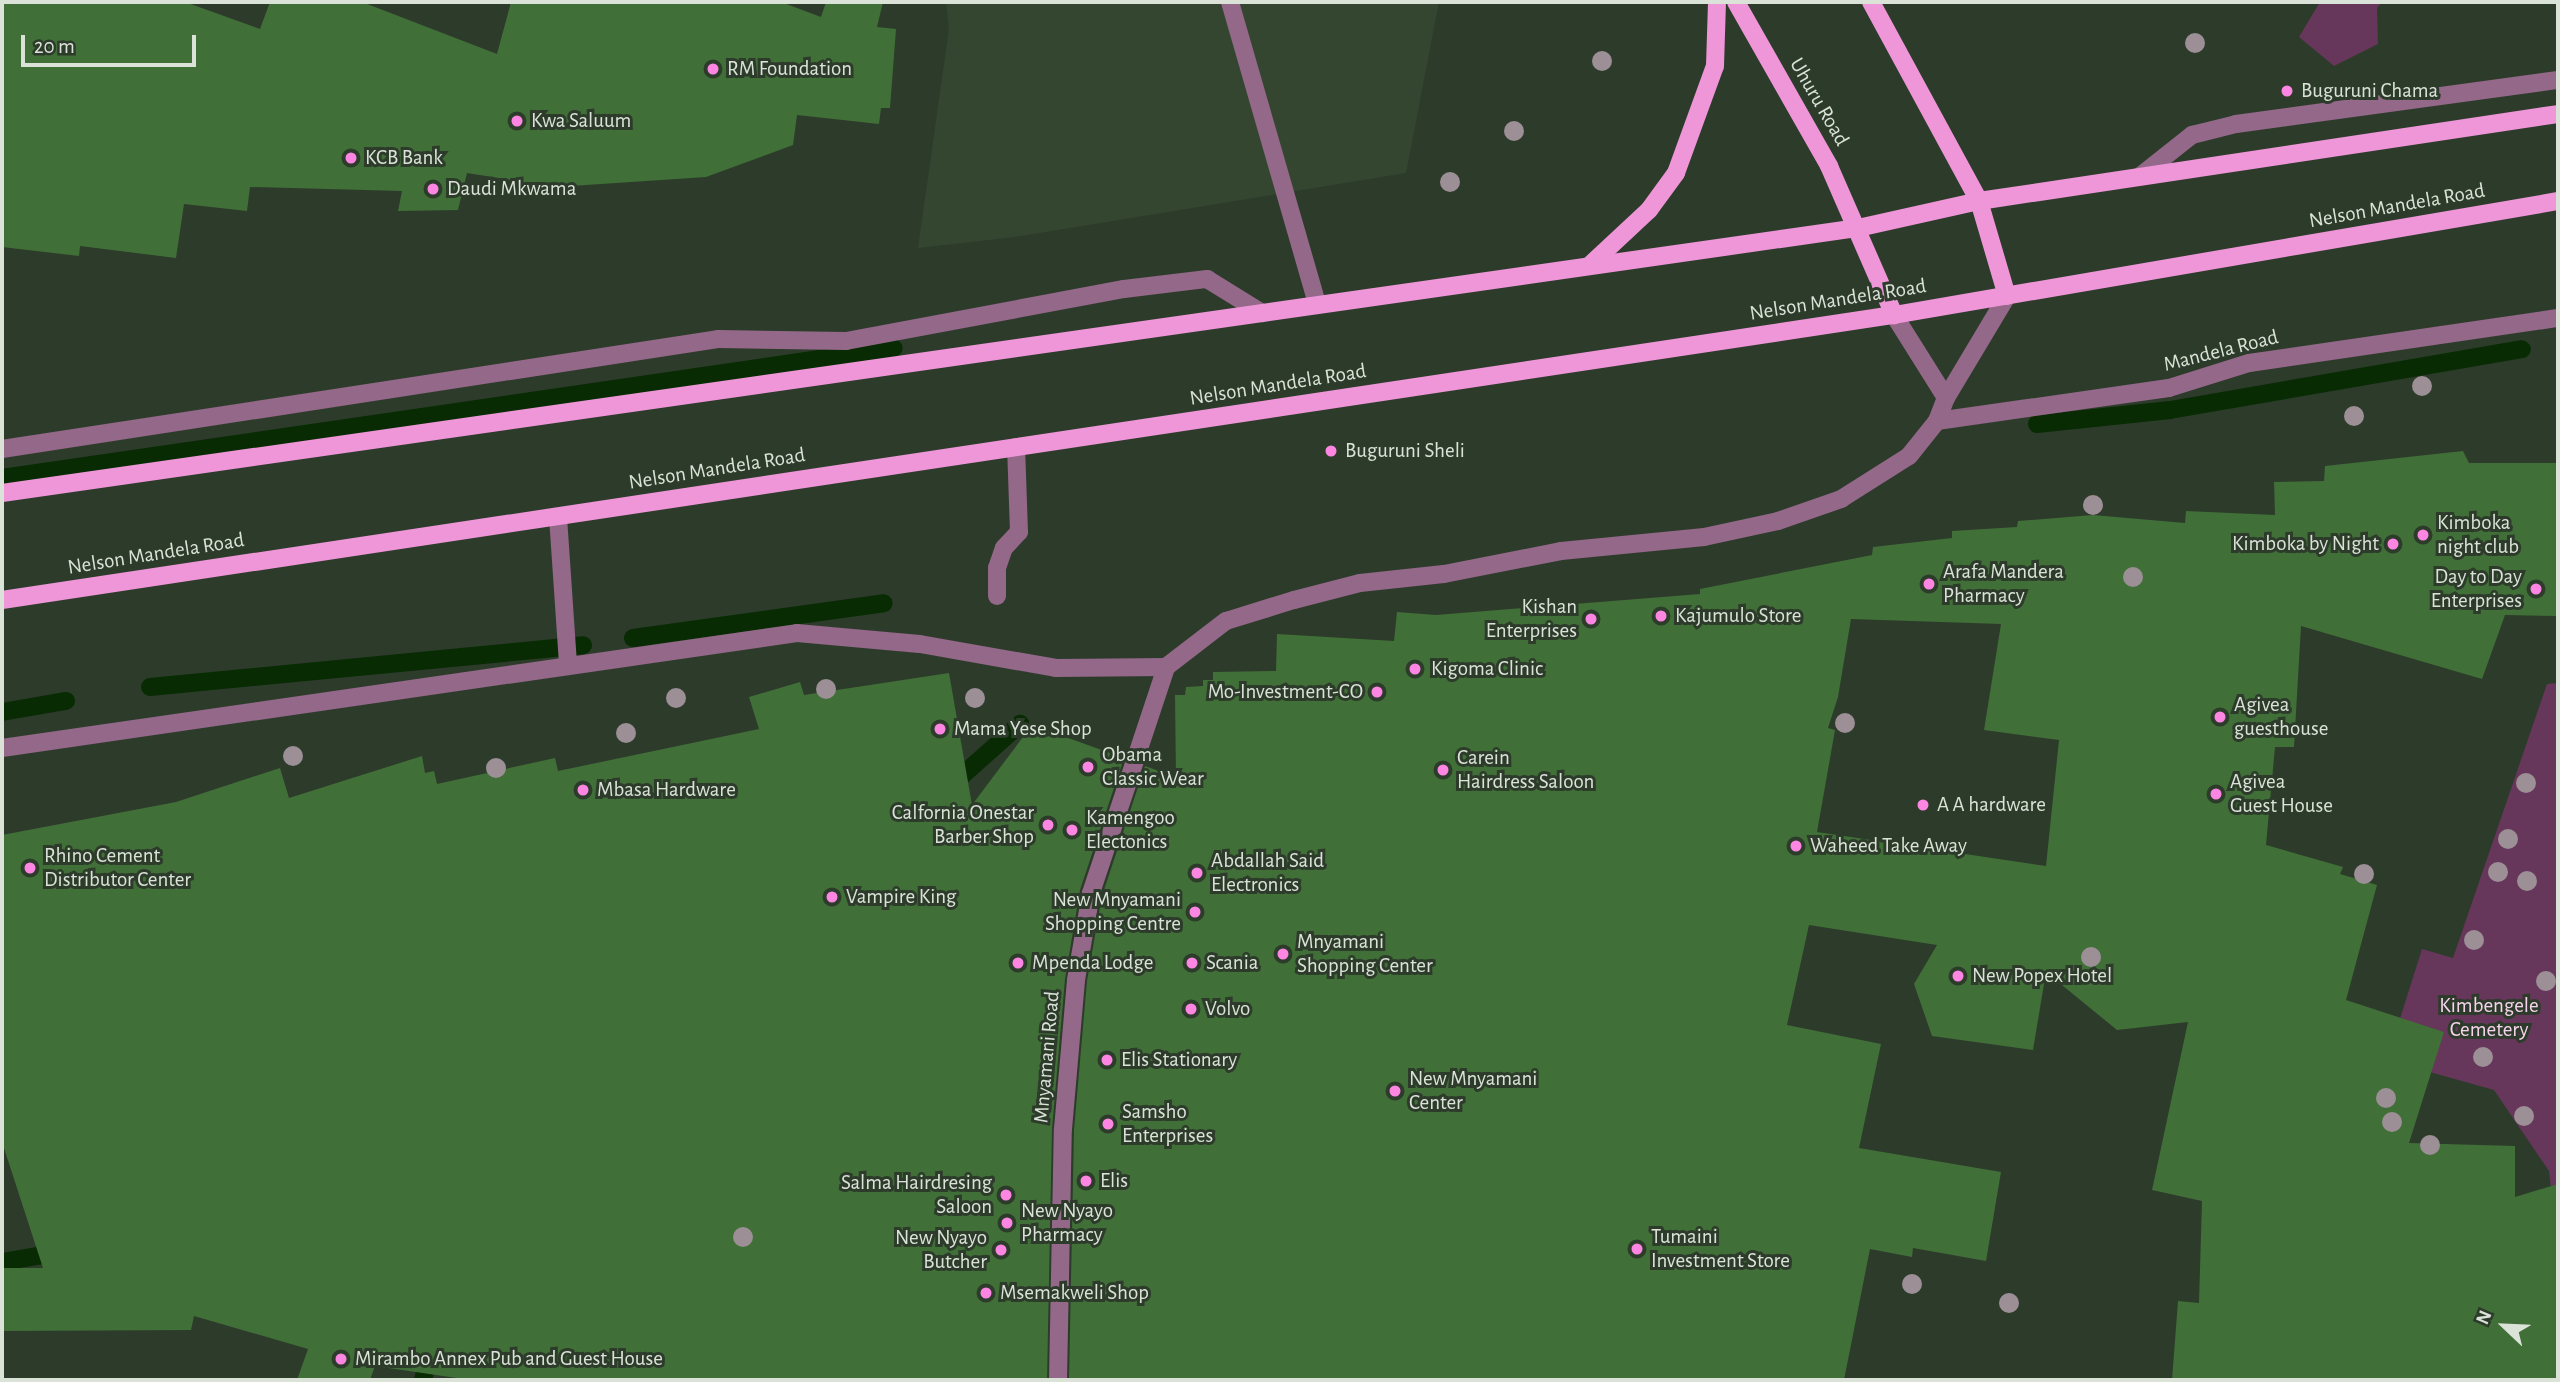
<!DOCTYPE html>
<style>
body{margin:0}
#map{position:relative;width:2560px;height:1382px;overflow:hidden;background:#2d3b2b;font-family:"Alegreya Sans",sans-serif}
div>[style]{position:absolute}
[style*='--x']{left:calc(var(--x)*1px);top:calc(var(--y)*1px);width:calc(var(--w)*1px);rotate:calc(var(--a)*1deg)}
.built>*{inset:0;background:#344630}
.green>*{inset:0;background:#67365b}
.stream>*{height:18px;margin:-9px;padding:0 9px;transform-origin:9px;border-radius:9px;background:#082b03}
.building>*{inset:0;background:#416f38}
.minor>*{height:18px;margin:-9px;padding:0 9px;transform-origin:9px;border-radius:9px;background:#936888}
.major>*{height:18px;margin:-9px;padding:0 9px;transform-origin:9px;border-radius:9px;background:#ee96d8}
.trees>*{width:20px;height:20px;margin:-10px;border-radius:50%;background:#9c8f96}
.dots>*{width:19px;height:19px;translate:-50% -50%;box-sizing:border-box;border:4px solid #2d3b2b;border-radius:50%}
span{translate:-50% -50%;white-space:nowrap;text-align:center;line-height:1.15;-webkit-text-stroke:6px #2d3b2b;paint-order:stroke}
.poi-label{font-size:21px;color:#dbe3d9}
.left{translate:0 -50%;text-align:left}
.right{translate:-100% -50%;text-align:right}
.street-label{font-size:21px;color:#dbe3d9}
.park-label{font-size:21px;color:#f7d4ed}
.frame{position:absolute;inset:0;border:4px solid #dbe3d9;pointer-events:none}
.north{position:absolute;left:2469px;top:1291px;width:70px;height:70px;-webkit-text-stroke:5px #2d3b2b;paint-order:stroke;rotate:293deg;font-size:19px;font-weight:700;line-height:28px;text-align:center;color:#dbe3d9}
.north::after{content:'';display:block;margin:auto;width:24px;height:32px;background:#dbe3d9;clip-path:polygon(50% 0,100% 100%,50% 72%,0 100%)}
.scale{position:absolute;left:21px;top:35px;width:175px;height:32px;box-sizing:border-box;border:4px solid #dbe3d9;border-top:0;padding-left:9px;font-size:21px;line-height:24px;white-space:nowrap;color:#dbe3d9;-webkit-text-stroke:5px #2d3b2b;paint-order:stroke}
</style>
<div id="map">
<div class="built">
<div style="clip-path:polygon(946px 2px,1439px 2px,1406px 173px,1015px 237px,918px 248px,949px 29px)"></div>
</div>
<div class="green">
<div style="clip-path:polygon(2320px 2px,2382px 2px,2377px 8px,2378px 44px,2334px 66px,2299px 37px)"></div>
<div style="clip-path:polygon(2558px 683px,2558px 1245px,2549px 1171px,2494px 1090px,2387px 1060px,2422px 949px,2453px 958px,2547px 684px)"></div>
</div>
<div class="stream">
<div style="--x:2037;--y:424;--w:134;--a:-6"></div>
<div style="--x:2170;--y:410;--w:357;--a:-9.8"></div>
<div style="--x:2;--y:478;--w:901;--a:-8.29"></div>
<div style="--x:633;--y:638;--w:253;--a:-7.9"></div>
<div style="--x:150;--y:687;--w:435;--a:-5.5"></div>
<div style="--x:2;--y:712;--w:65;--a:-9.8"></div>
<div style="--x:947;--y:789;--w:98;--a:-41.7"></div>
<div style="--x:2;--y:1262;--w:60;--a:-9.6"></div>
<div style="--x:423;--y:1380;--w:30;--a:-76"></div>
</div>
<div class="building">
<div style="clip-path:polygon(2px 2px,185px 2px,260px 29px,270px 2px,362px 2px,497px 54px,511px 2px,781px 2px,821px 17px,826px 2px,883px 2px,877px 27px,896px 29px,890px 108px,881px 108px,879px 124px,797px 115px,793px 145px,706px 177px,556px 187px,467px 173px,458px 210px,398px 211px,402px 191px,250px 187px,247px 211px,184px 204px,176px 258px,80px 246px,79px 256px,2px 247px)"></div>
<div style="clip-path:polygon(evenodd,2463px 451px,2469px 463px,2558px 463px,2558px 616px,2505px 615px,2482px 679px,2301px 626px,2294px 747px,2275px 747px,2266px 845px,2343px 867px,2340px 874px,2377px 885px,2346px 1000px,2444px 1032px,2409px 1143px,2515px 1146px,2515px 1197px,2558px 1184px,2558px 1380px,2172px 1380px,2178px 1301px,2199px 1303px,2202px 1201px,2152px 1190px,2188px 1022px,2117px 1030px,2046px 972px,2033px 1050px,1932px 1036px,1914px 984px,1937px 945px,1809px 925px,1787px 1025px,1881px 1044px,1859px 1148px,2001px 1172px,1986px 1261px,1913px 1248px,1912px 1257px,1870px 1249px,1844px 1380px,1069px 1380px,1074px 1130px,1087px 981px,1102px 896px,1145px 766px,1176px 777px,1175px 695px,1185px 695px,1186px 687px,1203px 686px,1203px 680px,1213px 680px,1213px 672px,1276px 671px,1277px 634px,1394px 641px,1397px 612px,1436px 615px,1700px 594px,1700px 589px,1872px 555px,1873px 547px,1952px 538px,1952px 531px,2017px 527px,2018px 521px,2093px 515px,2185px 523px,2186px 511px,2275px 515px,2274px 482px,2324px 481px,2325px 466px,2463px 451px,1851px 619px,2001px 624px,1984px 730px,2059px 740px,2046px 866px,1817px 832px,1835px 730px,1828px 728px,1838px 697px,1851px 619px)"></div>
<div style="clip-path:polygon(949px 673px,972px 805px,1032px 725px,1124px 758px,1080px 890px,1065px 979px,1052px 1129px,1047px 1380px,470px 1380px,375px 1366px,370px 1380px,297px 1380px,308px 1349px,194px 1316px,191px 1330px,2px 1331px,2px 1268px,43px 1268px,2px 1142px,2px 835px,176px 802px,280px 768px,289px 798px,422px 756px,425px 773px,434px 771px,437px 784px,555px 758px,558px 771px,759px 729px,749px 697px,800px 682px,804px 695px)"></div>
</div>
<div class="minor">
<div style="--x:1230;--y:2;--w:314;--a:73.9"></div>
<div style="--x:2139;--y:177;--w:68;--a:-38.4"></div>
<div style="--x:2192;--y:135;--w:45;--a:-14"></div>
<div style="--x:2236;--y:124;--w:325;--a:-7.8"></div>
<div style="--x:1894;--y:315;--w:98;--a:57.9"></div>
<div style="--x:1937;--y:421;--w:234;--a:-8.1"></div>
<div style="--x:2169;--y:388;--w:84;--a:-17.4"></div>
<div style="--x:2249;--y:363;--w:312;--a:-8.3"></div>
<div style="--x:2;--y:449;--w:724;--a:-8.73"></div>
<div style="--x:718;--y:339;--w:128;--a:0.9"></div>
<div style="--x:846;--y:341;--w:283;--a:-10.6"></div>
<div style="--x:1124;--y:289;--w:84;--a:-6.9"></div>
<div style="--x:1207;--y:279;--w:65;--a:31.7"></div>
<div style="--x:558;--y:517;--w:146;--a:86.1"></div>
<div style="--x:997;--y:596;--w:28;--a:-90"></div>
<div style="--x:997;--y:568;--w:21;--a:-71"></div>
<div style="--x:1004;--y:548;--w:22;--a:-47"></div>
<div style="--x:1019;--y:532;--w:85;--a:-92"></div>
<div style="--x:2;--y:748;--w:803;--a:-8.23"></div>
<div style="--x:797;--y:633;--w:123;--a:5.1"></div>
<div style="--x:920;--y:644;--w:138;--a:10"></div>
<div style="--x:1056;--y:668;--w:110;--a:-0.5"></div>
<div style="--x:1166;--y:667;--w:76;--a:-37.5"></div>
<div style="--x:1226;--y:621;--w:71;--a:-17.2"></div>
<div style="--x:1294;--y:600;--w:68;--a:-14.4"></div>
<div style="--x:1360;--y:583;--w:84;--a:-6.1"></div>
<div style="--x:1444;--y:574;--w:119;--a:-11.1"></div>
<div style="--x:1561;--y:551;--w:144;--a:-5.6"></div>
<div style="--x:1704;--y:537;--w:76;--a:-12.2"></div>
<div style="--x:1778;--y:521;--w:67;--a:-19.2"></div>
<div style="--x:1841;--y:499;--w:80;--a:-32.3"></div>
<div style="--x:1909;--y:456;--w:45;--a:-51.3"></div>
<div style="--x:1937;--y:421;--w:25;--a:-69"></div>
<div style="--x:1946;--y:398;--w:119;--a:-59.1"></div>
<div style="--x:1058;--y:1380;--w:251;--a:-88.9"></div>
<div style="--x:1063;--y:1129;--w:150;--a:-85"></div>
<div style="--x:1076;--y:980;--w:88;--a:-80.2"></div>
<div style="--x:1091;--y:893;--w:238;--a:-71.6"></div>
</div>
<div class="major">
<div style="--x:1736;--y:2;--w:189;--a:60.4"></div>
<div style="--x:1829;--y:166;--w:163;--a:66.4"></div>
<div style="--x:1871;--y:2;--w:226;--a:61.5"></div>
<div style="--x:1979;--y:201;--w:99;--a:73.6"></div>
<div style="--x:1590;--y:265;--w:81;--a:-43"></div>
<div style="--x:1649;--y:210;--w:46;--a:-53.9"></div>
<div style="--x:1676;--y:173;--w:114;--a:-70"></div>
<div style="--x:1715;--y:66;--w:64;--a:-88.2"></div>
<div style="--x:2;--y:493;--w:1875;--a:-8.13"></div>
<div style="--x:1858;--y:228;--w:124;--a:-12.6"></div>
<div style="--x:1979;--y:201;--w:585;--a:-8.55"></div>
<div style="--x:2;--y:600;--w:1913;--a:-8.57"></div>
<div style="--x:1894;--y:315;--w:674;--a:-9.74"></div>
</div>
<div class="trees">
<div style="left:2195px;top:43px"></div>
<div style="left:1602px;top:61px"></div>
<div style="left:1514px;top:131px"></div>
<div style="left:1450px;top:182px"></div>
<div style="left:2422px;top:386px"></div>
<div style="left:2354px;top:416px"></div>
<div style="left:2093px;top:505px"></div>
<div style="left:2133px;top:577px"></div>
<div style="left:826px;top:689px"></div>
<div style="left:676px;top:698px"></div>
<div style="left:975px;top:698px"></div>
<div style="left:1845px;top:723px"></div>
<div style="left:626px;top:733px"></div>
<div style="left:293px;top:756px"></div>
<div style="left:496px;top:768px"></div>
<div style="left:2526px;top:783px"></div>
<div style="left:2508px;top:839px"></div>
<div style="left:2498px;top:872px"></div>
<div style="left:2364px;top:874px"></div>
<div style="left:2527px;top:881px"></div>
<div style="left:2474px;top:940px"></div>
<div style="left:2091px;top:957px"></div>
<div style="left:2546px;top:981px"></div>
<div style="left:2483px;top:1057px"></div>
<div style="left:2386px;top:1098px"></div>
<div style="left:2524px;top:1116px"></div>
<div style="left:2392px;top:1122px"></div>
<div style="left:2430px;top:1145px"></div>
<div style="left:743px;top:1237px"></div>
<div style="left:1912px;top:1284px"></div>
<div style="left:2009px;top:1303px"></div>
</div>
<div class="dots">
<div style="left:713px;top:69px;background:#fd86e2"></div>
<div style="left:2287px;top:91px;background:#fd86e2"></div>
<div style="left:517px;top:121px;background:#fd86e2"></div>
<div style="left:351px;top:158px;background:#fd86e2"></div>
<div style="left:433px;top:189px;background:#fd86e2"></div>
<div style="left:1331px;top:451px;background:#fd86e2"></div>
<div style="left:2423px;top:535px;background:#fd86e2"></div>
<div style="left:2393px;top:544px;background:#fd86e2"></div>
<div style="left:1929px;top:584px;background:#fd86e2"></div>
<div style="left:2536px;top:589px;background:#fd86e2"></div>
<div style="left:1661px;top:616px;background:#fd86e2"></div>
<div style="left:1591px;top:619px;background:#fd86e2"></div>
<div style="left:1415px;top:669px;background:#fd86e2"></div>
<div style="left:1377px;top:692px;background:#fd86e2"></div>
<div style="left:2220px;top:717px;background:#fd86e2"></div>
<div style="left:940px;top:729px;background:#fd86e2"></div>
<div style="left:1088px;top:767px;background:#fd86e2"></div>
<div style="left:1443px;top:770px;background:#fd86e2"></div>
<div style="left:583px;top:790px;background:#fd86e2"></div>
<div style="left:2216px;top:794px;background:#fd86e2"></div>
<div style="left:1923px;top:805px;background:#fd86e2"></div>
<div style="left:1048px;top:825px;background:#fd86e2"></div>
<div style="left:1072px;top:830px;background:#fd86e2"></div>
<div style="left:1796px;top:846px;background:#fd86e2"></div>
<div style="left:30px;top:868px;background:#fd86e2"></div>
<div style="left:1197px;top:873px;background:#fd86e2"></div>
<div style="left:832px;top:897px;background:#fd86e2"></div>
<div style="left:1195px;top:912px;background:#fd86e2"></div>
<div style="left:1283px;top:954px;background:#fd86e2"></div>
<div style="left:1018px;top:963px;background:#fd86e2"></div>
<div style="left:1192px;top:963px;background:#fd86e2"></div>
<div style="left:1958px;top:976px;background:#fd86e2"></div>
<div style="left:1191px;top:1009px;background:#fd86e2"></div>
<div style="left:1107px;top:1060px;background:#fd86e2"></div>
<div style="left:1395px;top:1091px;background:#fd86e2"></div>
<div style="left:1108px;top:1124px;background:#fd86e2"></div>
<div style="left:1086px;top:1181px;background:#fd86e2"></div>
<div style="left:1006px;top:1195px;background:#fd86e2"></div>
<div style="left:1007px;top:1223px;background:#fd86e2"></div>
<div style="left:1637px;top:1249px;background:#fd86e2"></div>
<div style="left:1001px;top:1250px;background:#fd86e2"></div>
<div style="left:986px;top:1293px;background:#fd86e2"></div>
<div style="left:341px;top:1359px;background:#fd86e2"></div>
</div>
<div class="poi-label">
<span class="left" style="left:727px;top:69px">RM Foundation</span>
<span class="left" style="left:2301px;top:91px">Buguruni Chama</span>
<span class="left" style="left:531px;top:121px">Kwa Saluum</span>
<span class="left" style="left:365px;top:158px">KCB Bank</span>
<span class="left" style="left:447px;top:189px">Daudi Mkwama</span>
<span class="left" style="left:1345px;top:451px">Buguruni Sheli</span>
<span class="left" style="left:2437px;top:535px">Kimboka<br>night club</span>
<span class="right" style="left:2379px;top:544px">Kimboka by Night</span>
<span class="left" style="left:1943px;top:584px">Arafa Mandera<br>Pharmacy</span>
<span class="right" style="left:2522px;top:589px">Day to Day<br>Enterprises</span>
<span class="right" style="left:1577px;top:619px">Kishan<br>Enterprises</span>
<span class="left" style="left:1675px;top:616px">Kajumulo Store</span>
<span class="left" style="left:1431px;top:669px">Kigoma Clinic</span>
<span class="right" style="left:1363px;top:692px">Mo-Investment-CO</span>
<span class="left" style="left:2234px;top:717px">Agivea<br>guesthouse</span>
<span class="left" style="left:954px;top:729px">Mama Yese Shop</span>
<span class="left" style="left:1102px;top:767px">Obama<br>Classic Wear</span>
<span class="left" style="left:1457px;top:770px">Carein<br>Hairdress Saloon</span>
<span class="left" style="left:2230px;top:794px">Agivea<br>Guest House</span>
<span class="left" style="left:597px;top:790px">Mbasa Hardware</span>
<span class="left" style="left:1937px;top:805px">A A hardware</span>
<span class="right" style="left:1034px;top:825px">Calfornia Onestar<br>Barber Shop</span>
<span class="left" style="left:1086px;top:830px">Kamengoo<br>Electonics</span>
<span class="left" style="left:1810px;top:846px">Waheed Take Away</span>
<span class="left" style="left:44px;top:868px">Rhino Cement<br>Distributor Center</span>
<span class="left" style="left:1211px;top:873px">Abdallah Said<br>Electronics</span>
<span class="left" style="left:846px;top:897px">Vampire King</span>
<span class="right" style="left:1181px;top:912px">New Mnyamani<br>Shopping Centre</span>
<span class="left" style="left:1297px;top:954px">Mnyamani<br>Shopping Center</span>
<span class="left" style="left:1032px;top:963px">Mpenda Lodge</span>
<span class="left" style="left:1206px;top:963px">Scania</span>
<span class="left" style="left:1972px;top:976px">New Popex Hotel</span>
<span class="left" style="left:1205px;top:1009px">Volvo</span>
<span class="left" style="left:1121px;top:1060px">Elis Stationary</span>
<span class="left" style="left:1409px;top:1091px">New Mnyamani<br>Center</span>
<span class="left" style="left:1122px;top:1124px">Samsho<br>Enterprises</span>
<span class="left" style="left:1100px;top:1181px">Elis</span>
<span class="right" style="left:992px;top:1195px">Salma Hairdresing<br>Saloon</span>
<span class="left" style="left:1021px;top:1223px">New Nyayo<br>Pharmacy</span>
<span class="left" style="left:1651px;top:1249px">Tumaini<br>Investment Store</span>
<span class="right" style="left:987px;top:1250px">New Nyayo<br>Butcher</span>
<span class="left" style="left:1000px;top:1293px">Msemakweli Shop</span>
<span class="left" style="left:355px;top:1359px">Mirambo Annex Pub and Guest House</span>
</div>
<div class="street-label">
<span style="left:1819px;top:102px;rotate:60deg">Uhuru Road</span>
<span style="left:2397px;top:206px;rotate:-10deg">Nelson Mandela Road</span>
<span style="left:1838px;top:300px;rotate:-9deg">Nelson Mandela Road</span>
<span style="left:2221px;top:351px;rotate:-14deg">Mandela Road</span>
<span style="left:1278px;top:385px;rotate:-9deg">Nelson Mandela Road</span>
<span style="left:717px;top:469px;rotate:-9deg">Nelson Mandela Road</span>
<span style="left:156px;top:554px;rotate:-9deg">Nelson Mandela Road</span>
<span style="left:1047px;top:1057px;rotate:-85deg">Mnyamani Road</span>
</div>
<div class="park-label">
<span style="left:2489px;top:1018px">Kimbengele<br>Cemetery</span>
</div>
<div class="frame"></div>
<div class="north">N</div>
<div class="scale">20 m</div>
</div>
